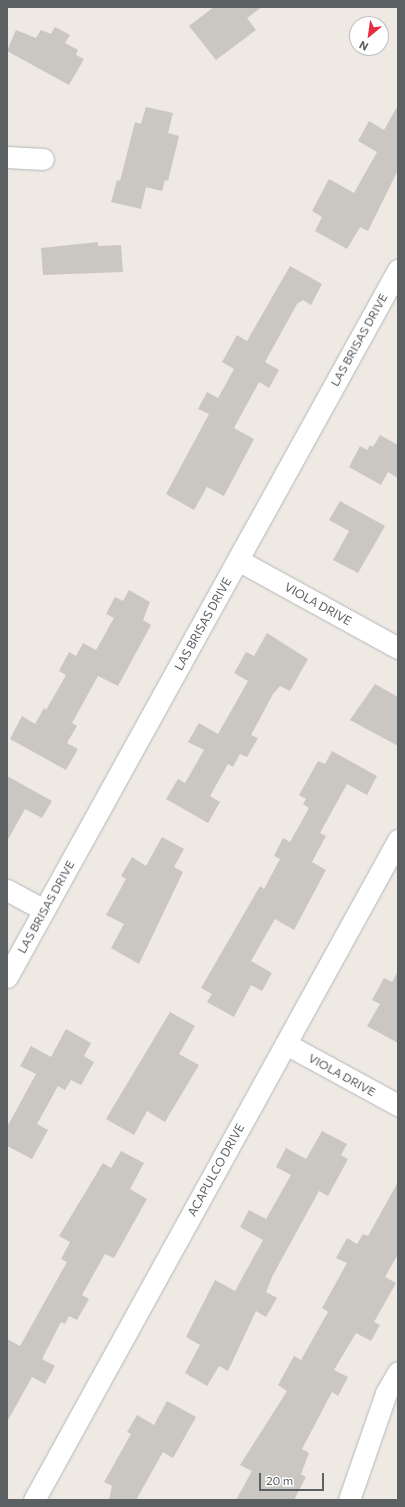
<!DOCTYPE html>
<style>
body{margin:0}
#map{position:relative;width:405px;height:1507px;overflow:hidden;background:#eee9e2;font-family:Commissioner,sans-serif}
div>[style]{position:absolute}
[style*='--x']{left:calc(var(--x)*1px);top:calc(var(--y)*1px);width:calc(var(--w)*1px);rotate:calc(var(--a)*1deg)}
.building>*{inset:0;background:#cac6c2}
.roads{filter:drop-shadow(0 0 1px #b3b7ba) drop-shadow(0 0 1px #b3b7ba)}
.street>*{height:21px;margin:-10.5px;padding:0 10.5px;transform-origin:10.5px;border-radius:10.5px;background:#fff}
span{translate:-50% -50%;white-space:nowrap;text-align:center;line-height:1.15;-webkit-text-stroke:3px #fff;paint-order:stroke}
.street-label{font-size:12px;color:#5b6063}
.frame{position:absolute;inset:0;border:8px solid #5b6063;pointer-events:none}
.north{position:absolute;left:349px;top:16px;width:40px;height:40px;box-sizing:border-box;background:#fff;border:1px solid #bdbfc1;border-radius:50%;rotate:209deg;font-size:11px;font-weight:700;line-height:16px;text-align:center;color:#5b6063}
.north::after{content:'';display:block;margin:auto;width:14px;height:18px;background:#ea2c40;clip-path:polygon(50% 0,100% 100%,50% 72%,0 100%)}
.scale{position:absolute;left:259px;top:1473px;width:65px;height:18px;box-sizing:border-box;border:2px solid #5b6063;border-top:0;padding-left:5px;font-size:12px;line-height:14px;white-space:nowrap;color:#5b6063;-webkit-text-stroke:3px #fff;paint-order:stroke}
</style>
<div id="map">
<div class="building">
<div style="clip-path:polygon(214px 7px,262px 7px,247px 18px,256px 30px,216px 60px,189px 26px)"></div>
<div style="clip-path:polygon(55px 27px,70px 35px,65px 43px,78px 50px,76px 55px,84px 59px,69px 85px,7px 51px,16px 30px,36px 38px,41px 30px,51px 34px)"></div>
<div style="clip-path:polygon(398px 105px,398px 170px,368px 231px,360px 227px,347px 249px,315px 231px,322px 217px,312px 211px,329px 179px,354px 193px,377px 152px,358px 141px,369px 121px,384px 130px)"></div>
<div style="clip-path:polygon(146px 107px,173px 113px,168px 133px,179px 136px,168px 181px,165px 180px,162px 191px,146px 187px,141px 209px,111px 202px,117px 180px,120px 181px,135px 122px,141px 124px)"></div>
<div style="clip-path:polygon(98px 242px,98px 246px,121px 245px,123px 272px,43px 275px,41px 248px)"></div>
<div style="clip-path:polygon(290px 266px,322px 284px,311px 305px,303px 300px,297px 304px,265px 362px,279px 370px,269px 388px,259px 382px,234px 428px,254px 439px,224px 496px,207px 487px,194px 510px,166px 494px,209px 414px,198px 409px,207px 392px,218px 398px,234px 369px,222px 362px,237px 335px,247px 341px)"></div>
<div style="clip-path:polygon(380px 435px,398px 445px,398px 478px,388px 472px,381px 485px,349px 467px,360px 446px,367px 450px,370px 445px,373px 447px)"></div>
<div style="clip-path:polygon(340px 501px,385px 526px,358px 573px,333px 560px,349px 531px,329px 520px)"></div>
<div style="clip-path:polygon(129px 590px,150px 602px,143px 620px,151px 625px,118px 686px,98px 676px,72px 723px,77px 726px,67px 743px,78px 749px,66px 770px,10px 739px,22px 716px,35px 724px,44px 708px,46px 710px,66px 675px,59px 671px,69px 652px,76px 656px,83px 643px,96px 650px,114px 618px,106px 614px,115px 597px,123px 601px)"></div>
<div style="clip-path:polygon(267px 633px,308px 659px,290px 691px,280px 686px,273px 694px,251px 735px,258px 738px,247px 757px,240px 754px,233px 767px,228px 764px,210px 796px,220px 802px,208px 823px,166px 799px,178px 779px,185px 783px,204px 750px,188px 742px,199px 723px,218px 734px,248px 681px,234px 673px,246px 652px,254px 656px)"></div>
<div style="clip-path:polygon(375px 684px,398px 697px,398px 746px,350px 720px)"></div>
<div style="clip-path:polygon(332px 751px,377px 776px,367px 795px,347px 784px,320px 833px,326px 836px,312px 862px,326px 870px,294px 930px,275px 919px,251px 961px,272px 973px,262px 991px,251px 985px,234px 1017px,207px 1002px,212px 994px,201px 988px,260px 886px,264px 889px,280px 859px,274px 856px,283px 838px,290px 842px,309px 808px,303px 804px,306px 799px,299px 795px,318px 761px,325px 764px)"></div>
<div style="clip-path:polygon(7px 776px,52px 801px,42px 818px,25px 809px,7px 841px)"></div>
<div style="clip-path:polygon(162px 837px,184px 849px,174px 867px,183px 872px,139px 964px,111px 948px,124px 924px,106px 915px,126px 879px,121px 876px,132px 857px,146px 866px)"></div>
<div style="clip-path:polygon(398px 971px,398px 1043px,367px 1026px,380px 1004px,372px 1000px,384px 978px,392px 982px)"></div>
<div style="clip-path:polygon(170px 1012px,195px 1026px,179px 1054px,199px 1065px,165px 1122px,147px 1111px,134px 1135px,106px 1119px)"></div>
<div style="clip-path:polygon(66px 1029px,91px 1043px,84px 1056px,94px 1062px,81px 1085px,71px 1080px,65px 1090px,58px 1086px,37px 1124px,48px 1130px,32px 1159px,7px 1146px,7px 1127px,36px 1074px,20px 1066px,31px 1046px,51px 1057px)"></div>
<div style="clip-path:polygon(322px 1131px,347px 1144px,341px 1155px,348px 1159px,328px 1196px,319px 1191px,273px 1275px,266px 1292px,277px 1298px,266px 1317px,256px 1311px,228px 1371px,219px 1366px,207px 1386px,185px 1373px,200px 1345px,186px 1337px,215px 1280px,235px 1291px,263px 1240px,240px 1227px,249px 1210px,266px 1219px,291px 1175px,276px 1167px,286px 1148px,306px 1159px)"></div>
<div style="clip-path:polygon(121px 1151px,144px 1163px,130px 1189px,147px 1199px,114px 1258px,105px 1254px,82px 1295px,89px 1299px,77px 1320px,69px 1316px,65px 1324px,61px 1322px,42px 1359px,55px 1366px,45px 1384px,32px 1377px,7px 1422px,7px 1339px,20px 1346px,67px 1262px,61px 1259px,70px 1242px,59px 1236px,103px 1163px,111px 1168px)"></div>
<div style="clip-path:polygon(398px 1182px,398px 1254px,385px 1277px,396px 1283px,374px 1322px,380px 1325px,371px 1341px,356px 1333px,334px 1370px,348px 1377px,338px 1396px,332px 1392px,302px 1449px,309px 1453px,301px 1474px,306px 1477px,294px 1500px,236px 1500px,252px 1471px,240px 1465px,287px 1391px,278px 1385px,294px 1356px,301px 1360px,328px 1312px,322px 1308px,347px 1263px,336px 1258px,347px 1238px,357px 1244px,363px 1234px,368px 1236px)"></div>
<div style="clip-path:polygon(167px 1401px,196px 1417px,173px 1458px,163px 1452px,136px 1500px,109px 1500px,112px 1486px,104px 1482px,131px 1434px,127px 1432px,137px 1415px,154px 1425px)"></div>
</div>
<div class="roads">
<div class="street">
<div style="--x:7;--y:157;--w:36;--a:3"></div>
<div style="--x:238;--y:560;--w:183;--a:28.8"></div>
<div style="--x:7;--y:890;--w:42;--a:28.4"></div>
<div style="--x:7;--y:977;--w:808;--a:-61.06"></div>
<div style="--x:286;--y:1044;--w:128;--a:28.6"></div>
<div style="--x:34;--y:1500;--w:754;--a:-61.12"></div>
<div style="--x:349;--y:1500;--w:113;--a:-70.9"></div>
<div style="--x:386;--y:1393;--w:24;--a:-60"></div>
</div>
</div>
<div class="street-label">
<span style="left:359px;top:340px;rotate:-61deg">LAS BRISAS DRIVE</span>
<span style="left:318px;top:604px;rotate:29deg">VIOLA DRIVE</span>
<span style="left:203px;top:624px;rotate:-61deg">LAS BRISAS DRIVE</span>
<span style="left:46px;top:907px;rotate:-61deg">LAS BRISAS DRIVE</span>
<span style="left:342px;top:1075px;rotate:29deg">VIOLA DRIVE</span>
<span style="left:216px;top:1170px;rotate:-61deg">ACAPULCO DRIVE</span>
</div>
<div class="frame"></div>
<div class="north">N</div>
<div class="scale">20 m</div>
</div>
